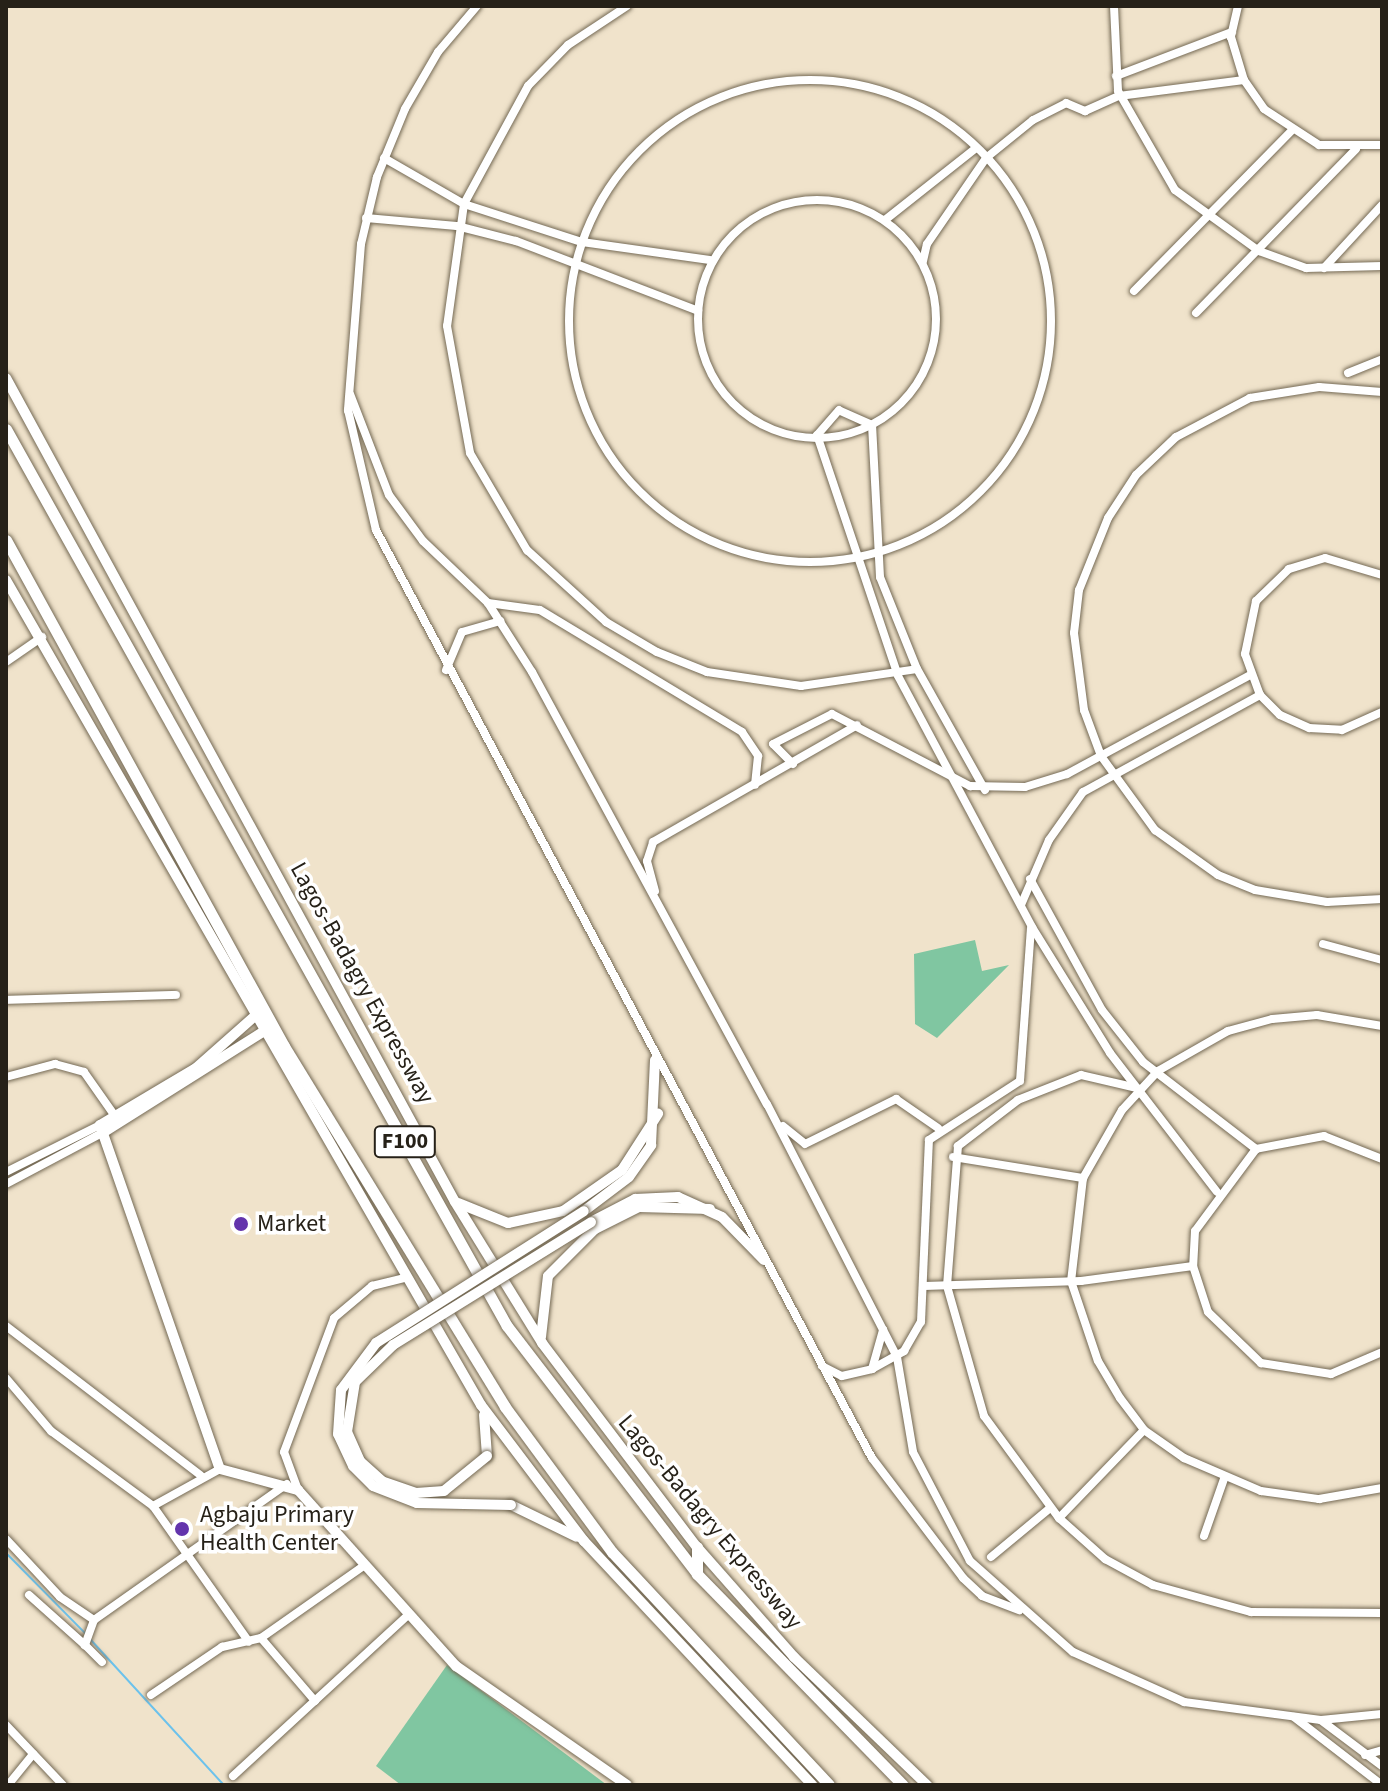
<!DOCTYPE html>
<style>
body{margin:0}
#map{position:relative;width:1388px;height:1791px;overflow:hidden;background:#f0e3cb;font-family:"Source Sans 3",sans-serif}
div>[style]{position:absolute}
[style*='--x']{left:calc(var(--x)*1px);top:calc(var(--y)*1px);width:calc(var(--w)*1px);rotate:calc(var(--a)*1deg)}
.green>*{inset:0;background:#80c6a1}
.stream>*{height:2px;margin:-1px;padding:0 1px;transform-origin:1px;border-radius:1px;background:#6cc2ec}
.roads{filter:drop-shadow(0 0 2px #746954) drop-shadow(0 0 2px #746954)}
.minor>*{height:8px;margin:-4px;padding:0 4px;transform-origin:4px;border-radius:4px;background:#fff}
.minor>.ring{margin:-4px;padding:0;box-sizing:content-box;background:none;border:8px solid #fff;border-radius:50%}
.major>*{height:10px;margin:-5px;padding:0 5px;transform-origin:5px;border-radius:5px;background:#fff}
.highway>*{height:11px;margin:-5.5px;padding:0 5.5px;transform-origin:5.5px;border-radius:5.5px;background:#fff}
.bridges{filter:drop-shadow(0 0 2px #746954) drop-shadow(0 0 2px #746954)}
.major-bridge>*{height:10px;margin:-5px;padding:0 5px;transform-origin:5px;border-radius:5px;background:#fff}
.dots>*{width:22px;height:22px;translate:-50% -50%;box-sizing:border-box;border:4px solid #fff;border-radius:50%}
span{translate:-50% -50%;white-space:nowrap;text-align:center;line-height:1.15;-webkit-text-stroke:7px #fff;paint-order:stroke}
.shield-label span{padding:2px 6px;background:#fff;border:2px solid;border-radius:6px;-webkit-text-stroke-width:0}
.shield-label{font-size:22px;color:#262118;font-weight:700}
.street-label{font-size:24px;color:#262118}
.poi-label{font-size:24px;color:#262118}
.left{translate:0 -50%;text-align:left}
.frame{position:absolute;inset:0;border:8px solid #262118;pointer-events:none}
</style>
<div id="map">
<div class="green">
<div style="clip-path:polygon(975px 940px,982px 971px,1009px 965px,937px 1038px,915px 1024px,914px 954px)"></div>
<div style="clip-path:polygon(447px 1665px,607px 1785px,401px 1785px,376px 1766px)"></div>
</div>
<div class="stream">
<div style="--x:6;--y:1553;--w:114;--a:45.4"></div>
<div style="--x:90;--y:1639;--w:198;--a:47.5"></div>
</div>
<div class="roads">
<div class="minor">
<div style="--x:477;--y:6;--w:60;--a:130.3"></div>
<div style="--x:438;--y:52;--w:66;--a:120.1"></div>
<div style="--x:405;--y:109;--w:74;--a:112.4"></div>
<div style="--x:377;--y:177;--w:69;--a:103.4"></div>
<div style="--x:361;--y:244;--w:167;--a:94.5"></div>
<div style="--x:348;--y:410;--w:123;--a:76.9"></div>
<div style="--x:376;--y:530;--w:1052;--a:61.88"></div>
<div style="--x:872;--y:1458;--w:151;--a:52.8"></div>
<div style="--x:963;--y:1578;--w:26;--a:43"></div>
<div style="--x:982;--y:1596;--w:40;--a:21"></div>
<div style="--x:627;--y:6;--w:71;--a:146.5"></div>
<div style="--x:568;--y:45;--w:57;--a:134.3"></div>
<div style="--x:528;--y:86;--w:134;--a:118.5"></div>
<div style="--x:464;--y:204;--w:123;--a:97.9"></div>
<div style="--x:447;--y:326;--w:129;--a:79.7"></div>
<div style="--x:470;--y:453;--w:113;--a:59.6"></div>
<div style="--x:527;--y:550;--w:107;--a:42.3"></div>
<div style="--x:606;--y:622;--w:59;--a:30.5"></div>
<div style="--x:657;--y:652;--w:54;--a:21.8"></div>
<div style="--x:707;--y:672;--w:95;--a:8.5"></div>
<div style="--x:801;--y:686;--w:117;--a:-8.3"></div>
<div style="--x:1114;--y:6;--w:85;--a:87.3"></div>
<div style="--x:1118;--y:91;--w:114;--a:60.1"></div>
<div style="--x:1175;--y:190;--w:104;--a:36"></div>
<div style="--x:1259;--y:251;--w:50;--a:19.9"></div>
<div style="--x:1306;--y:268;--w:76;--a:-1.5"></div>
<div style="--x:1238;--y:6;--w:32;--a:103"></div>
<div style="--x:1231;--y:37;--w:45;--a:73.2"></div>
<div style="--x:1244;--y:80;--w:35;--a:55"></div>
<div style="--x:1264;--y:109;--w:66;--a:33.2"></div>
<div style="--x:1319;--y:145;--w:63;--a:0"></div>
<div style="--x:1116;--y:76;--w:124;--a:-20.8"></div>
<div class="ring" style="left:569px;top:80px;width:474px;height:474px"></div>
<div style="--x:384;--y:158;--w:92;--a:29.9"></div>
<div style="--x:464;--y:204;--w:124;--a:17.9"></div>
<div style="--x:582;--y:242;--w:129;--a:8"></div>
<div class="ring" style="left:698px;top:200px;width:230px;height:230px"></div>
<div style="--x:366;--y:218;--w:91;--a:5"></div>
<div style="--x:457;--y:226;--w:61;--a:14.3"></div>
<div style="--x:516;--y:241;--w:195;--a:21"></div>
<div style="--x:885;--y:220;--w:115;--a:-38.3"></div>
<div style="--x:923;--y:261;--w:17;--a:-77"></div>
<div style="--x:927;--y:244;--w:104;--a:-55.5"></div>
<div style="--x:986;--y:158;--w:60;--a:-39"></div>
<div style="--x:1033;--y:120;--w:37;--a:-27"></div>
<div style="--x:1066;--y:103;--w:21;--a:23"></div>
<div style="--x:1085;--y:111;--w:37;--a:-24"></div>
<div style="--x:1119;--y:96;--w:126;--a:-7.3"></div>
<div style="--x:1324;--y:268;--w:86;--a:-47.4"></div>
<div style="--x:1134;--y:291;--w:224;--a:-45.5"></div>
<div style="--x:1196;--y:313;--w:229;--a:-45.7"></div>
<div style="--x:1348;--y:373;--w:37;--a:-22"></div>
<div style="--x:1382;--y:392;--w:63;--a:-175.5"></div>
<div style="--x:1319;--y:387;--w:70;--a:170.9"></div>
<div style="--x:1250;--y:398;--w:84;--a:152.2"></div>
<div style="--x:1176;--y:437;--w:55;--a:136.5"></div>
<div style="--x:1136;--y:475;--w:51;--a:123.1"></div>
<div style="--x:1108;--y:518;--w:78;--a:111.9"></div>
<div style="--x:1079;--y:590;--w:43;--a:96.6"></div>
<div style="--x:1074;--y:633;--w:78;--a:82.6"></div>
<div style="--x:1084;--y:710;--w:49;--a:69.7"></div>
<div style="--x:1101;--y:756;--w:92;--a:53.9"></div>
<div style="--x:1155;--y:830;--w:77;--a:35.5"></div>
<div style="--x:1218;--y:875;--w:40;--a:22"></div>
<div style="--x:1255;--y:890;--w:73;--a:9.5"></div>
<div style="--x:1327;--y:902;--w:55;--a:-3.1"></div>
<div style="--x:350;--y:394;--w:108;--a:68.9"></div>
<div style="--x:389;--y:495;--w:57;--a:53.5"></div>
<div style="--x:423;--y:541;--w:90;--a:43.6"></div>
<div style="--x:488;--y:603;--w:82;--a:57.5"></div>
<div style="--x:532;--y:672;--w:492;--a:61.5"></div>
<div style="--x:767;--y:1104;--w:284;--a:62.8"></div>
<div style="--x:897;--y:1357;--w:96;--a:80.4"></div>
<div style="--x:913;--y:1452;--w:123;--a:62.4"></div>
<div style="--x:970;--y:1561;--w:137;--a:41.5"></div>
<div style="--x:1073;--y:1652;--w:122;--a:24.2"></div>
<div style="--x:1184;--y:1702;--w:138;--a:7.5"></div>
<div style="--x:1321;--y:1720;--w:61;--a:-5.6"></div>
<div style="--x:1382;--y:575;--w:59;--a:-163.4"></div>
<div style="--x:1325;--y:558;--w:38;--a:163"></div>
<div style="--x:1289;--y:569;--w:46;--a:135.9"></div>
<div style="--x:1256;--y:601;--w:54;--a:101.7"></div>
<div style="--x:1245;--y:654;--w:44;--a:69.9"></div>
<div style="--x:1260;--y:695;--w:28;--a:45"></div>
<div style="--x:1280;--y:715;--w:32;--a:24"></div>
<div style="--x:1309;--y:728;--w:33;--a:3"></div>
<div style="--x:1342;--y:730;--w:44;--a:-24.2"></div>
<div style="--x:488;--y:603;--w:52;--a:7.7"></div>
<div style="--x:540;--y:610;--w:236;--a:31.1"></div>
<div style="--x:742;--y:732;--w:29;--a:56"></div>
<div style="--x:758;--y:756;--w:29;--a:96"></div>
<div style="--x:6;--y:662;--w:44;--a:-34.8"></div>
<div style="--x:446;--y:670;--w:41;--a:-67.2"></div>
<div style="--x:462;--y:632;--w:40;--a:-16"></div>
<div style="--x:793;--y:764;--w:28;--a:-135"></div>
<div style="--x:773;--y:744;--w:66;--a:-27"></div>
<div style="--x:832;--y:714;--w:156;--a:27.6"></div>
<div style="--x:970;--y:786;--w:55;--a:1"></div>
<div style="--x:1025;--y:787;--w:44;--a:-17.2"></div>
<div style="--x:1067;--y:774;--w:208;--a:-28.4"></div>
<div style="--x:985;--y:790;--w:139;--a:-119.3"></div>
<div style="--x:917;--y:669;--w:99;--a:-111.9"></div>
<div style="--x:880;--y:577;--w:152;--a:-93"></div>
<div style="--x:872;--y:425;--w:36;--a:-156"></div>
<div style="--x:839;--y:410;--w:33;--a:131"></div>
<div style="--x:817;--y:435;--w:254;--a:71.4"></div>
<div style="--x:898;--y:676;--w:285;--a:61.9"></div>
<div style="--x:1032;--y:927;--w:148;--a:58.2"></div>
<div style="--x:1110;--y:1053;--w:175;--a:52.4"></div>
<div style="--x:1030;--y:879;--w:149;--a:61.2"></div>
<div style="--x:1102;--y:1010;--w:66;--a:51.7"></div>
<div style="--x:1143;--y:1062;--w:143;--a:37.6"></div>
<div style="--x:655;--y:891;--w:31;--a:-105"></div>
<div style="--x:647;--y:861;--w:20;--a:-72"></div>
<div style="--x:653;--y:842;--w:235;--a:-29.8"></div>
<div style="--x:1021;--y:905;--w:71;--a:-66.7"></div>
<div style="--x:1049;--y:840;--w:59;--a:-54.7"></div>
<div style="--x:1083;--y:792;--w:202;--a:-28.7"></div>
<div style="--x:1323;--y:944;--w:61;--a:15.2"></div>
<div style="--x:6;--y:1000;--w:170;--a:-1.7"></div>
<div style="--x:1382;--y:1026;--w:66;--a:-170.4"></div>
<div style="--x:1317;--y:1015;--w:45;--a:174.9"></div>
<div style="--x:1272;--y:1019;--w:46;--a:164.7"></div>
<div style="--x:1228;--y:1031;--w:81;--a:150.3"></div>
<div style="--x:1158;--y:1071;--w:53;--a:132.7"></div>
<div style="--x:1122;--y:1110;--w:78;--a:119.8"></div>
<div style="--x:1083;--y:1178;--w:104;--a:96.6"></div>
<div style="--x:1071;--y:1281;--w:84;--a:71.4"></div>
<div style="--x:1098;--y:1361;--w:43;--a:59.3"></div>
<div style="--x:1120;--y:1398;--w:40;--a:53"></div>
<div style="--x:1144;--y:1430;--w:49;--a:35"></div>
<div style="--x:1184;--y:1458;--w:84;--a:23.2"></div>
<div style="--x:1261;--y:1491;--w:59;--a:7.9"></div>
<div style="--x:1319;--y:1499;--w:64;--a:-9.9"></div>
<div style="--x:6;--y:1077;--w:51;--a:-14.9"></div>
<div style="--x:55;--y:1064;--w:30;--a:15"></div>
<div style="--x:84;--y:1072;--w:57;--a:54.9"></div>
<div style="--x:1137;--y:1088;--w:57;--a:-166.9"></div>
<div style="--x:1081;--y:1075;--w:68;--a:158.4"></div>
<div style="--x:1018;--y:1100;--w:76;--a:142.5"></div>
<div style="--x:958;--y:1146;--w:140;--a:94.5"></div>
<div style="--x:947;--y:1286;--w:135;--a:74.1"></div>
<div style="--x:984;--y:1416;--w:127;--a:53.7"></div>
<div style="--x:1059;--y:1518;--w:62;--a:41.7"></div>
<div style="--x:1105;--y:1559;--w:55;--a:28.4"></div>
<div style="--x:1153;--y:1585;--w:102;--a:15.4"></div>
<div style="--x:1251;--y:1612;--w:131;--a:0.4"></div>
<div style="--x:783;--y:1126;--w:28;--a:39"></div>
<div style="--x:805;--y:1144;--w:102;--a:-26.3"></div>
<div style="--x:896;--y:1099;--w:51;--a:34.6"></div>
<div style="--x:953;--y:1157;--w:132;--a:9.2"></div>
<div style="--x:1382;--y:1159;--w:62;--a:-158.4"></div>
<div style="--x:1324;--y:1136;--w:69;--a:169.2"></div>
<div style="--x:1256;--y:1149;--w:102;--a:126.6"></div>
<div style="--x:1195;--y:1231;--w:35;--a:93"></div>
<div style="--x:1193;--y:1266;--w:48;--a:71.9"></div>
<div style="--x:1208;--y:1312;--w:74;--a:43.9"></div>
<div style="--x:1261;--y:1363;--w:71;--a:8.9"></div>
<div style="--x:1331;--y:1374;--w:56;--a:-23.3"></div>
<div style="--x:6;--y:1172;--w:105;--a:-26.6"></div>
<div style="--x:6;--y:1184;--w:111;--a:-28"></div>
<div style="--x:924;--y:1286;--w:157;--a:-1.8"></div>
<div style="--x:1081;--y:1281;--w:113;--a:-7.6"></div>
<div style="--x:6;--y:1326;--w:245;--a:37.5"></div>
<div style="--x:822;--y:1366;--w:22;--a:27"></div>
<div style="--x:842;--y:1376;--w:31;--a:-13"></div>
<div style="--x:872;--y:1369;--w:41;--a:-74.2"></div>
<div style="--x:872;--y:1369;--w:37;--a:-29"></div>
<div style="--x:904;--y:1351;--w:34;--a:-60"></div>
<div style="--x:921;--y:1322;--w:182;--a:-87.5"></div>
<div style="--x:929;--y:1140;--w:108;--a:-33"></div>
<div style="--x:1020;--y:1081;--w:153;--a:-85.9"></div>
<div style="--x:6;--y:1378;--w:70;--a:49.7"></div>
<div style="--x:51;--y:1431;--w:127;--a:36.3"></div>
<div style="--x:153;--y:1506;--w:166;--a:54.8"></div>
<div style="--x:298;--y:1490;--w:40;--a:-110.2"></div>
<div style="--x:284;--y:1452;--w:143;--a:-69.5"></div>
<div style="--x:334;--y:1318;--w:50;--a:-40.1"></div>
<div style="--x:372;--y:1286;--w:33;--a:-14"></div>
<div style="--x:153;--y:1506;--w:77;--a:-28.9"></div>
<div style="--x:1059;--y:1518;--w:122;--a:-46"></div>
<div style="--x:1204;--y:1536;--w:60;--a:-70.7"></div>
<div style="--x:6;--y:1539;--w:79;--a:47"></div>
<div style="--x:60;--y:1597;--w:41;--a:34.1"></div>
<div style="--x:94;--y:1620;--w:236;--a:-35.2"></div>
<div style="--x:991;--y:1557;--w:77;--a:-39.7"></div>
<div style="--x:29;--y:1595;--w:75;--a:41.8"></div>
<div style="--x:94;--y:1620;--w:27;--a:110"></div>
<div style="--x:85;--y:1645;--w:24;--a:45"></div>
<div style="--x:261;--y:1638;--w:83;--a:49.4"></div>
<div style="--x:151;--y:1695;--w:86;--a:-34.1"></div>
<div style="--x:222;--y:1647;--w:40;--a:-13"></div>
<div style="--x:261;--y:1638;--w:127;--a:-35.1"></div>
<div style="--x:1294;--y:1717;--w:111;--a:37.7"></div>
<div style="--x:1322;--y:1721;--w:75;--a:36.9"></div>
<div style="--x:6;--y:1725;--w:83;--a:46.5"></div>
<div style="--x:1365;--y:1755;--w:18;--a:-16"></div>
<div style="--x:233;--y:1776;--w:238;--a:-42.6"></div>
<div style="--x:8;--y:1785;--w:40;--a:-51"></div>
</div>
<div class="major">
<div style="--x:6;--y:378;--w:938;--a:61.41"></div>
<div style="--x:455;--y:1202;--w:166;--a:58.3"></div>
<div style="--x:542;--y:1343;--w:256;--a:52.8"></div>
<div style="--x:697;--y:1547;--w:147;--a:48.6"></div>
<div style="--x:794;--y:1657;--w:185;--a:43.9"></div>
<div style="--x:6;--y:580;--w:952;--a:60.07"></div>
<div style="--x:481;--y:1405;--w:171;--a:52.9"></div>
<div style="--x:584;--y:1541;--w:334;--a:46.9"></div>
<div style="--x:256;--y:1015;--w:80;--a:138.5"></div>
<div style="--x:196;--y:1068;--w:112;--a:149.3"></div>
<div style="--x:100;--y:1125;--w:364;--a:70.8"></div>
<div style="--x:220;--y:1469;--w:81;--a:15.1"></div>
<div style="--x:298;--y:1490;--w:237;--a:48.1"></div>
<div style="--x:456;--y:1666;--w:208;--a:34.8"></div>
<div style="--x:104;--y:1132;--w:188;--a:-32.2"></div>
<div style="--x:458;--y:1203;--w:54;--a:21.8"></div>
<div style="--x:508;--y:1223;--w:56;--a:-12.3"></div>
<div style="--x:563;--y:1211;--w:72;--a:-34.8"></div>
<div style="--x:622;--y:1170;--w:67;--a:-57.3"></div>
<div style="--x:584;--y:1211;--w:56;--a:-37.1"></div>
<div style="--x:629;--y:1177;--w:39;--a:-55"></div>
<div style="--x:651;--y:1145;--w:85;--a:-87.3"></div>
<div style="--x:591;--y:1222;--w:50;--a:-27.6"></div>
<div style="--x:635;--y:1199;--w:43;--a:-2.7"></div>
<div style="--x:678;--y:1197;--w:48;--a:24.4"></div>
<div style="--x:722;--y:1217;--w:60;--a:45.7"></div>
<div style="--x:541;--y:1337;--w:61;--a:-83.5"></div>
<div style="--x:548;--y:1276;--w:66;--a:-45"></div>
<div style="--x:595;--y:1229;--w:49;--a:-26.6"></div>
<div style="--x:639;--y:1207;--w:71;--a:1.6"></div>
<div style="--x:484;--y:1415;--w:41;--a:85.8"></div>
<div style="--x:511;--y:1505;--w:73;--a:25.9"></div>
</div>
<div class="highway">
<div style="--x:6;--y:429;--w:1027;--a:60.82"></div>
<div style="--x:507;--y:1326;--w:312;--a:52.5"></div>
<div style="--x:697;--y:1574;--w:295;--a:45.7"></div>
<div style="--x:6;--y:540;--w:577;--a:61.22"></div>
<div style="--x:284;--y:1046;--w:423;--a:58.5"></div>
<div style="--x:505;--y:1407;--w:180;--a:53.6"></div>
<div style="--x:612;--y:1552;--w:318;--a:47"></div>
<div style="--x:697;--y:1574;--w:27;--a:-90"></div>
</div>
</div>
<div class="bridges">
<div class="major-bridge">
<div style="--x:487;--y:1456;--w:55;--a:140.9"></div>
<div style="--x:444;--y:1491;--w:28;--a:176"></div>
<div style="--x:416;--y:1493;--w:36;--a:-161"></div>
<div style="--x:382;--y:1481;--w:30;--a:-138"></div>
<div style="--x:360;--y:1461;--w:32;--a:-114"></div>
<div style="--x:347;--y:1432;--w:51;--a:-80.9"></div>
<div style="--x:355;--y:1382;--w:53;--a:-44.2"></div>
<div style="--x:393;--y:1345;--w:233;--a:-31.8"></div>
<div style="--x:511;--y:1505;--w:94;--a:-178.8"></div>
<div style="--x:417;--y:1503;--w:47;--a:-158.9"></div>
<div style="--x:373;--y:1486;--w:28;--a:-135"></div>
<div style="--x:353;--y:1466;--w:35;--a:-115"></div>
<div style="--x:338;--y:1434;--w:44;--a:-86.1"></div>
<div style="--x:341;--y:1390;--w:59;--a:-53.3"></div>
<div style="--x:376;--y:1343;--w:246;--a:-32.4"></div>
</div>
</div>
<div class="dots">
<div style="left:241px;top:1224px;background:#6334ac"></div>
<div style="left:182px;top:1529px;background:#6334ac"></div>
</div>
<div class="shield-label">
<span style="left:405px;top:1142px">F100</span>
</div>
<div class="street-label">
<span style="left:362px;top:983px;rotate:61deg">Lagos-Badagry Expressway</span>
<span style="left:710px;top:1522px;rotate:50deg">Lagos-Badagry Expressway</span>
</div>
<div class="poi-label">
<span class="left" style="left:257px;top:1224px">Market</span>
<span class="left" style="left:200px;top:1529px">Agbaju Primary<br>Health Center</span>
</div>
<div class="frame"></div>
</div>
